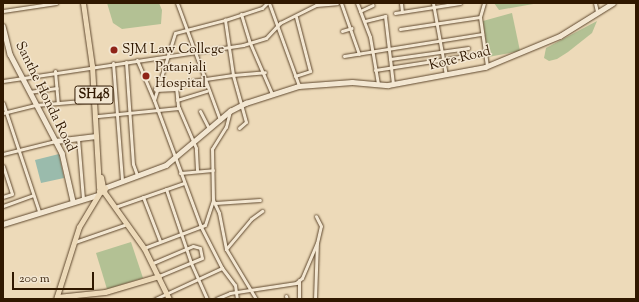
<!DOCTYPE html>
<style>
body{margin:0}
#map{position:relative;width:639px;height:302px;overflow:hidden;background:#eddab9;font-family:"Sorts Mill Goudy",serif}
div>[style]{position:absolute}
[style*='--x']{left:calc(var(--x)*1px);top:calc(var(--y)*1px);width:calc(var(--w)*1px);rotate:calc(var(--a)*1deg)}
.green>*{inset:0;background:#b3c194}
.water>*{inset:0;background:#9abbac}
.roads{filter:drop-shadow(0 0 1px #5f482e) drop-shadow(0 0 1px #5f482e)}
.street>*{height:3px;margin:-1.5px;padding:0 1.5px;transform-origin:1.5px;border-radius:1.5px;background:#f3e7d2}
.secondary>*{height:4.5px;margin:-2.25px;padding:0 2.25px;transform-origin:2.25px;border-radius:2.25px;background:#f3e7d2}
.primary>*{height:5px;margin:-2.5px;padding:0 2.5px;transform-origin:2.5px;border-radius:2.5px;background:#eddab9}
.dots>*{width:11px;height:11px;translate:-50% -50%;box-sizing:border-box;border:2px solid #f3e7d2;border-radius:50%}
span{translate:-50% -50%;white-space:nowrap;text-align:center;line-height:1.15;-webkit-text-stroke:3px #f3e7d2;paint-order:stroke}
.shield-label span{padding:1px 3px;background:#f3e7d2;border:1px solid;border-radius:3px;-webkit-text-stroke-width:0}
.shield-label{font-size:13px;color:#301800;font-weight:700}
.poi-label{font-size:14px;color:#301800}
.left{translate:0 -50%;text-align:left}
.street-label{font-size:14px;color:#301800}
.frame{position:absolute;inset:0;border:4px solid #301800;pointer-events:none}
.scale{position:absolute;left:12px;top:272px;width:82px;height:18px;box-sizing:border-box;border:2px solid #301800;border-top:0;padding-left:5px;font-size:12px;line-height:14px;white-space:nowrap;color:#301800;-webkit-text-stroke:3px #f3e7d2;paint-order:stroke}
</style>
<div id="map">
<div class="green">
<div style="clip-path:polygon(107px 3px,159px 3px,162px 10px,161px 24px,122px 29px,113px 23px)"></div>
<div style="clip-path:polygon(494px 3px,539px 3px,499px 10px)"></div>
<div style="clip-path:polygon(512px 13px,520px 51px,488px 57px,483px 21px)"></div>
<div style="clip-path:polygon(597px 21px,592px 33px,568px 52px,557px 59px,549px 61px,544px 58px,546px 48px)"></div>
<div style="clip-path:polygon(131px 242px,143px 278px,107px 289px,96px 253px)"></div>
</div>
<div class="water">
<div style="clip-path:polygon(59px 154px,64px 178px,41px 183px,35px 160px)"></div>
</div>
<div class="roads">
<div class="street">
<div style="--x:177;--y:3;--w:125;--a:69.8"></div>
<div style="--x:269;--y:3;--w:88;--a:70.1"></div>
<div style="--x:341;--y:3;--w:54;--a:70.6"></div>
<div style="--x:357;--y:3;--w:36;--a:69"></div>
<div style="--x:370;--y:37;--w:48;--a:80.3"></div>
<div style="--x:401;--y:3;--w:9;--a:84"></div>
<div style="--x:433;--y:3;--w:73;--a:79.8"></div>
<div style="--x:484;--y:3;--w:15;--a:106"></div>
<div style="--x:480;--y:17;--w:49;--a:81.9"></div>
<div style="--x:595;--y:3;--w:9;--a:77"></div>
<div style="--x:3;--y:11;--w:54;--a:-8.6"></div>
<div style="--x:360;--y:11;--w:14;--a:-25"></div>
<div style="--x:395;--y:13;--w:66;--a:-8.7"></div>
<div style="--x:241;--y:14;--w:30;--a:73"></div>
<div style="--x:250;--y:43;--w:56;--a:66.7"></div>
<div style="--x:365;--y:21;--w:21;--a:-14"></div>
<div style="--x:385;--y:16;--w:68;--a:83.3"></div>
<div style="--x:400;--y:29;--w:81;--a:-8.5"></div>
<div style="--x:342;--y:31;--w:10;--a:-17"></div>
<div style="--x:344;--y:56;--w:140;--a:-9.1"></div>
<div style="--x:390;--y:59;--w:79;--a:-8"></div>
<div style="--x:137;--y:60;--w:43;--a:67"></div>
<div style="--x:126;--y:62;--w:102;--a:86.1"></div>
<div style="--x:133;--y:164;--w:12;--a:70"></div>
<div style="--x:113;--y:63;--w:118;--a:85.6"></div>
<div style="--x:375;--y:70;--w:111;--a:-8.8"></div>
<div style="--x:55;--y:71;--w:32;--a:85"></div>
<div style="--x:295;--y:76;--w:16;--a:-18"></div>
<div style="--x:310;--y:71;--w:56;--a:-104.5"></div>
<div style="--x:3;--y:81;--w:243;--a:-8.5"></div>
<div style="--x:243;--y:45;--w:24;--a:-17"></div>
<div style="--x:266;--y:38;--w:21;--a:-47"></div>
<div style="--x:280;--y:23;--w:40;--a:-26.6"></div>
<div style="--x:316;--y:5;--w:21;--a:-5"></div>
<div style="--x:29;--y:92;--w:28;--a:-8"></div>
<div style="--x:177;--y:100;--w:31;--a:-17"></div>
<div style="--x:3;--y:103;--w:114;--a:71.6"></div>
<div style="--x:200;--y:111;--w:20;--a:63"></div>
<div style="--x:3;--y:113;--w:33;--a:-14"></div>
<div style="--x:35;--y:105;--w:59;--a:-4.8"></div>
<div style="--x:98;--y:116;--w:81;--a:-5.6"></div>
<div style="--x:239;--y:128;--w:9;--a:-41"></div>
<div style="--x:246;--y:122;--w:49;--a:-105.5"></div>
<div style="--x:233;--y:75;--w:32;--a:-5"></div>
<div style="--x:78;--y:138;--w:61;--a:85.3"></div>
<div style="--x:3;--y:154;--w:54;--a:-14"></div>
<div style="--x:3;--y:166;--w:29;--a:72"></div>
<div style="--x:12;--y:194;--w:9;--a:162"></div>
<div style="--x:197;--y:170;--w:22;--a:-93"></div>
<div style="--x:196;--y:148;--w:46;--a:-113.2"></div>
<div style="--x:178;--y:106;--w:18;--a:-96"></div>
<div style="--x:176;--y:88;--w:17;--a:-24"></div>
<div style="--x:192;--y:81;--w:41;--a:-8.3"></div>
<div style="--x:233;--y:75;--w:56;--a:-98.3"></div>
<div style="--x:225;--y:20;--w:39;--a:-18"></div>
<div style="--x:262;--y:8;--w:7;--a:-45"></div>
<div style="--x:180;--y:173;--w:33;--a:-5"></div>
<div style="--x:166;--y:189;--w:78;--a:71.3"></div>
<div style="--x:191;--y:263;--w:39;--a:66"></div>
<div style="--x:143;--y:197;--w:47;--a:68.9"></div>
<div style="--x:213;--y:200;--w:14;--a:65"></div>
<div style="--x:219;--y:213;--w:37;--a:79"></div>
<div style="--x:226;--y:249;--w:58;--a:59"></div>
<div style="--x:215;--y:203;--w:45;--a:-3.8"></div>
<div style="--x:3;--y:206;--w:32;--a:-20"></div>
<div style="--x:115;--y:207;--w:73;--a:-19.2"></div>
<div style="--x:75;--y:242;--w:55;--a:-19.1"></div>
<div style="--x:144;--y:248;--w:65;--a:-20.7"></div>
<div style="--x:205;--y:225;--w:26;--a:-72"></div>
<div style="--x:213;--y:200;--w:51;--a:-91.1"></div>
<div style="--x:212;--y:149;--w:26;--a:-58"></div>
<div style="--x:226;--y:127;--w:16;--a:-76"></div>
<div style="--x:226;--y:249;--w:39;--a:-50"></div>
<div style="--x:251;--y:219;--w:14;--a:-36"></div>
<div style="--x:153;--y:263;--w:43;--a:-23"></div>
<div style="--x:193;--y:246;--w:7;--a:16"></div>
<div style="--x:200;--y:248;--w:10;--a:79"></div>
<div style="--x:202;--y:258;--w:47;--a:157.3"></div>
<div style="--x:222;--y:268;--w:46;--a:-117.1"></div>
<div style="--x:201;--y:227;--w:135;--a:-110.3"></div>
<div style="--x:154;--y:100;--w:70;--a:-72.6"></div>
<div style="--x:175;--y:33;--w:52;--a:-14.6"></div>
<div style="--x:299;--y:280;--w:19;--a:90"></div>
<div style="--x:286;--y:296;--w:3;--a:72"></div>
<div style="--x:155;--y:299;--w:74;--a:-24.8"></div>
<div style="--x:222;--y:268;--w:21;--a:53"></div>
<div style="--x:235;--y:285;--w:14;--a:82"></div>
<div style="--x:216;--y:299;--w:15;--a:-23"></div>
<div style="--x:230;--y:293;--w:67;--a:-8.6"></div>
<div style="--x:296;--y:283;--w:8;--a:-40"></div>
<div style="--x:302;--y:278;--w:38;--a:-67"></div>
<div style="--x:315;--y:299;--w:56;--a:-88"></div>
<div style="--x:317;--y:243;--w:17;--a:-77"></div>
<div style="--x:321;--y:226;--w:11;--a:-117"></div>
</div>
<div class="secondary">
<div style="--x:3;--y:26;--w:29;--a:76"></div>
<div style="--x:10;--y:54;--w:112;--a:62.3"></div>
<div style="--x:62;--y:153;--w:49;--a:77.1"></div>
<div style="--x:156;--y:89;--w:20;--a:-3"></div>
<div style="--x:55;--y:141;--w:41;--a:-7"></div>
<div style="--x:104;--y:188;--w:66;--a:-20.4"></div>
<div style="--x:166;--y:165;--w:84;--a:-40.2"></div>
<div style="--x:230;--y:111;--w:18;--a:-27"></div>
<div style="--x:246;--y:103;--w:56;--a:-17.8"></div>
<div style="--x:299;--y:86;--w:53;--a:-4.3"></div>
<div style="--x:352;--y:82;--w:36;--a:5"></div>
<div style="--x:388;--y:85;--w:99;--a:-10.5"></div>
<div style="--x:485;--y:67;--w:81;--a:-22.5"></div>
<div style="--x:560;--y:36;--w:62;--a:-31.9"></div>
<div style="--x:3;--y:224;--w:99;--a:-17"></div>
</div>
<div class="primary">
<div style="--x:83;--y:3;--w:64;--a:81.9"></div>
<div style="--x:92;--y:66;--w:122;--a:86.7"></div>
<div style="--x:101;--y:177;--w:10;--a:79"></div>
<div style="--x:104;--y:192;--w:4;--a:-76"></div>
<div style="--x:105;--y:188;--w:4;--a:-166"></div>
<div style="--x:101;--y:187;--w:4;--a:117"></div>
<div style="--x:99;--y:191;--w:5;--a:11"></div>
<div style="--x:104;--y:192;--w:69;--a:54.5"></div>
<div style="--x:144;--y:248;--w:57;--a:63.9"></div>
<div style="--x:57;--y:297;--w:48;--a:-5.9"></div>
<div style="--x:105;--y:292;--w:56;--a:-16.5"></div>
<div style="--x:56;--y:299;--w:76;--a:-72.3"></div>
<div style="--x:79;--y:227;--w:41;--a:-59"></div>
</div>
</div>
<div class="dots">
<div style="left:114px;top:50px;background:#8f2418"></div>
<div style="left:146px;top:76px;background:#8f2418"></div>
</div>
<div class="shield-label">
<span style="left:94px;top:95px">SH48</span>
</div>
<div class="poi-label">
<span class="left" style="left:122px;top:50px">SJM Law College</span>
<span class="left" style="left:155px;top:76px">Patanjali<br>Hospital</span>
</div>
<div class="street-label">
<span style="left:460px;top:59px;rotate:-14deg">Kote Road</span>
<span style="left:45px;top:97px;rotate:64deg">Santhe Honda Road</span>
</div>
<div class="frame"></div>
<div class="scale">200 m</div>
</div>
